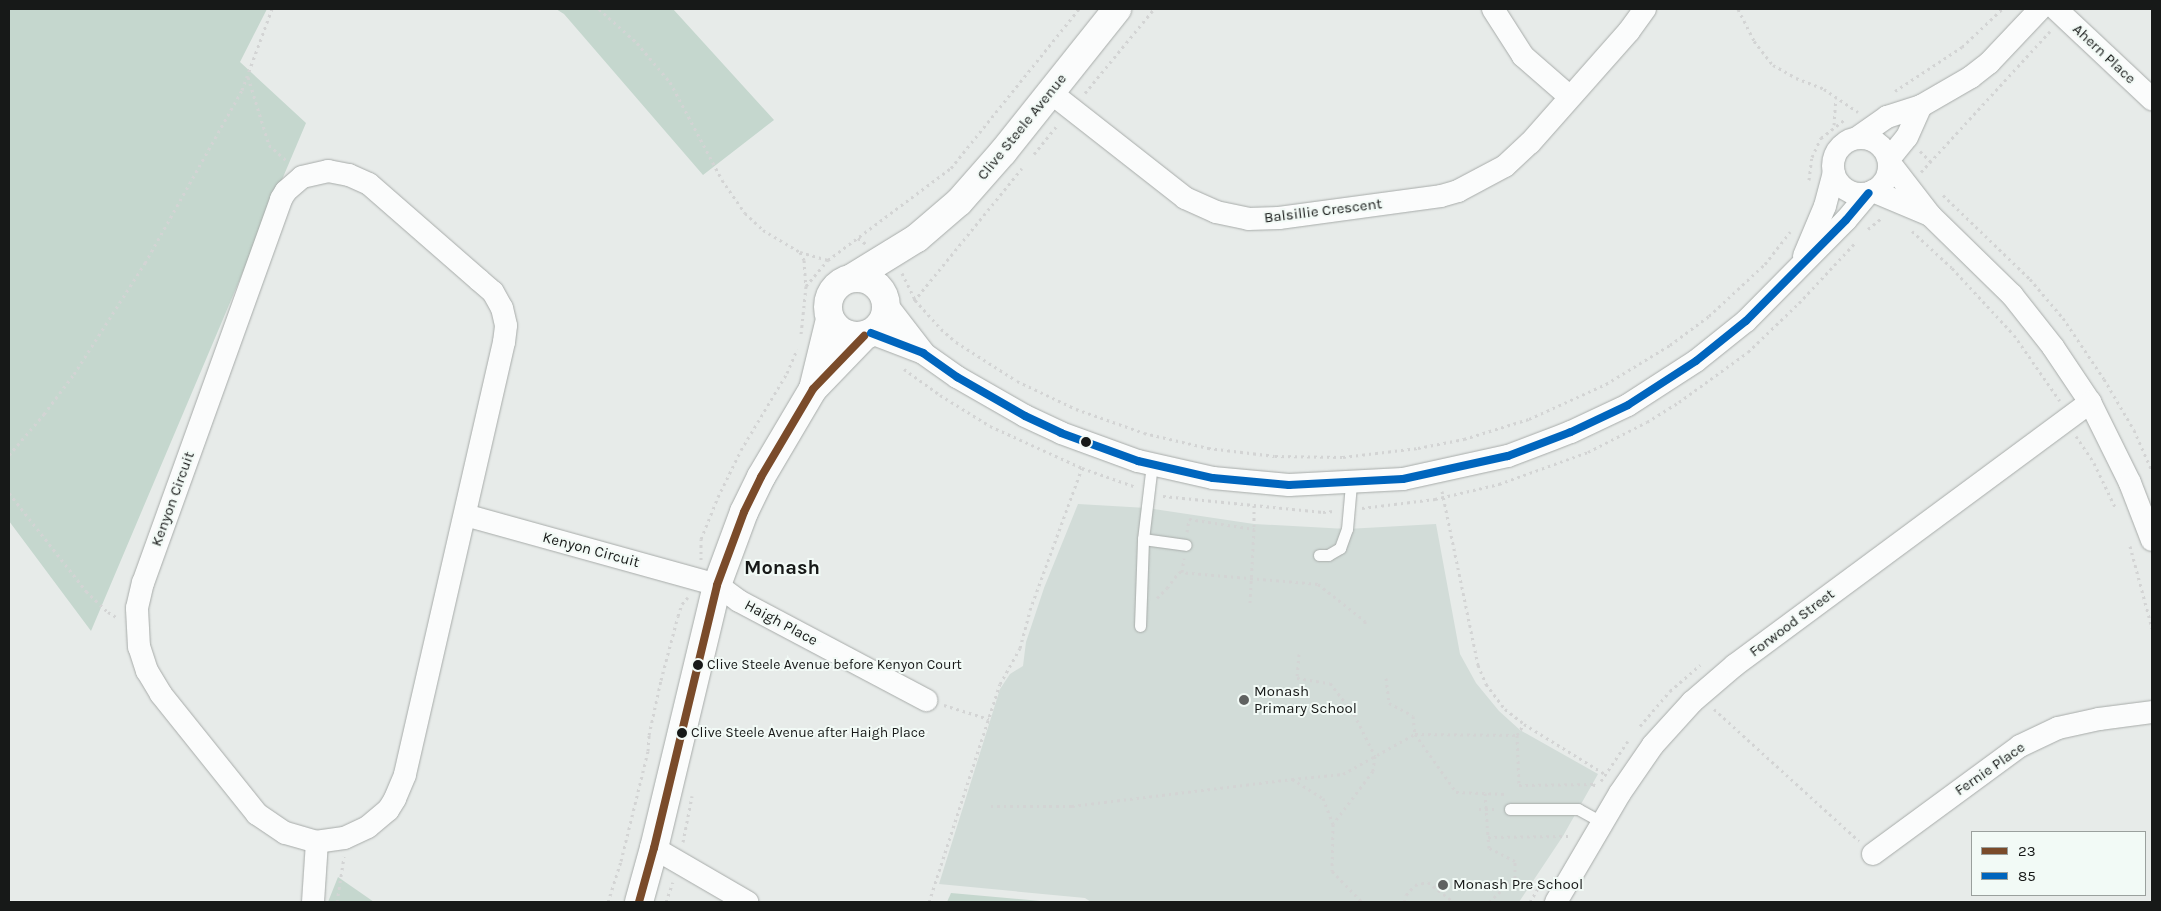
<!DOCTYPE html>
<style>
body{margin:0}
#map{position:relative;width:2161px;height:911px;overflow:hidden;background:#e7ebe9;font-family:Karla,sans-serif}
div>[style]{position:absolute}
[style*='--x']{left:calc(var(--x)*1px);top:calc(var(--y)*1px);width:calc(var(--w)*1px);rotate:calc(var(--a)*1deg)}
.built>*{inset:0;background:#d2dcd8}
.green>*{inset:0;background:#c5d7ce}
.path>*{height:3px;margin-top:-1.5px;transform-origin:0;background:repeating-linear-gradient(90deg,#d3d4d4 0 2.5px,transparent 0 6.5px)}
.roads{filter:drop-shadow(0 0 1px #a7aba9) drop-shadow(0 0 1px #a7aba9)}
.lane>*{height:11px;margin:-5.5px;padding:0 5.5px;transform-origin:5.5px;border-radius:5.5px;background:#fbfcfc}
.street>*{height:22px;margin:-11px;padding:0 11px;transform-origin:11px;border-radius:11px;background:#fbfcfc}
.street>.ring{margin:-11px;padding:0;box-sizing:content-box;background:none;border:22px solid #fbfcfc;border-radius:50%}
.secondary>*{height:28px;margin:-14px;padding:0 14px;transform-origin:14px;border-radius:14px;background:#fbfcfc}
.secondary>.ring{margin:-14px;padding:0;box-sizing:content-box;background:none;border:28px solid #fbfcfc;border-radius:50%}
.bus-1>*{height:8px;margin:-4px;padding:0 4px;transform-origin:4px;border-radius:4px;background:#7a4b2a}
.bus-2>*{height:8px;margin:-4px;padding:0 4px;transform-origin:4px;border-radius:4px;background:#0065bd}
.dots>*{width:14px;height:14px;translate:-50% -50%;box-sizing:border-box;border:2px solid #f2faf6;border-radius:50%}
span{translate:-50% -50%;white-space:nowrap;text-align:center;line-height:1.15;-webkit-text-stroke:4px #f2faf6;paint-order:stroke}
.bus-label{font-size:14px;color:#171918}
.left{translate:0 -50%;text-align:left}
.street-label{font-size:15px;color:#171918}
.poi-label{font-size:15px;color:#171918}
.district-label{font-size:20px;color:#171918;font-weight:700}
.frame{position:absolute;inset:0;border:10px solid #171918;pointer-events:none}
.legend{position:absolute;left:1971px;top:831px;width:175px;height:65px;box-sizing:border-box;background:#f2faf6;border:1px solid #9aa09d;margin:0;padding:6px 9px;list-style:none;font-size:15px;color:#171918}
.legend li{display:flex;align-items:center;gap:10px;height:25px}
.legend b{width:25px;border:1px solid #9aa09d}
</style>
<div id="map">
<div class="built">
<div style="clip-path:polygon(1078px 504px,1147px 508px,1254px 524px,1347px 529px,1436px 524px,1460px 654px,1476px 683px,1499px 711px,1520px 730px,1598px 774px,1563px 836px,1519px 902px,1091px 902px,1085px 898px,939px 884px,1000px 689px,1010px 674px,1023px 666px,1026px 642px,1044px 588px)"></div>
</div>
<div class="green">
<div style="clip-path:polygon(9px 9px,267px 9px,240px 62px,306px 123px,91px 631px,9px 521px)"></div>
<div style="clip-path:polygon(556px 9px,673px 9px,774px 120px,703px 175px,564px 14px)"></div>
<div style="clip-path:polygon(338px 877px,374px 902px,328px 902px)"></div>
<div style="clip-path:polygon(951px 893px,1051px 902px,947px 902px)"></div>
</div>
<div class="path">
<div style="--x:599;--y:9;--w:51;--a:41.8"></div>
<div style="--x:637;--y:43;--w:51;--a:49.8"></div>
<div style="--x:670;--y:82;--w:111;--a:62"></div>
<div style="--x:722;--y:180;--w:40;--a:55.1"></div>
<div style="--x:745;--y:213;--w:25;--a:43"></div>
<div style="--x:763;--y:230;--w:43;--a:30.7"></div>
<div style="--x:800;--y:252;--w:29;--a:16"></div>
<div style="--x:828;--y:260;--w:154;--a:-36.8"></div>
<div style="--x:951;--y:168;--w:204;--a:-51.2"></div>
<div style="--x:1738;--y:9;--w:36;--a:63"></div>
<div style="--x:1754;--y:41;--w:31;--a:52"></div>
<div style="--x:1773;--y:65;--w:26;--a:29"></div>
<div style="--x:1796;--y:78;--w:30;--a:21"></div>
<div style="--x:1824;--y:89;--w:41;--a:34.1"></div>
<div style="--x:248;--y:77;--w:71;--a:72.8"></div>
<div style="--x:269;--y:145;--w:25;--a:42"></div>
<div style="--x:1895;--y:91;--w:80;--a:-33.3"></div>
<div style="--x:1962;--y:47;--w:55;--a:-43.5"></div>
<div style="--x:1085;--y:93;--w:109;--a:-50.6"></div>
<div style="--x:1834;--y:125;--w:26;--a:-86"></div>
<div style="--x:1920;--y:151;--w:16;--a:45"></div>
<div style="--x:1034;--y:154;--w:38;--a:-51"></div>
<div style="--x:1921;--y:172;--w:191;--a:-47.5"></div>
<div style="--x:1809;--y:180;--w:23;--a:-83"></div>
<div style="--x:1812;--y:157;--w:21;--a:-65"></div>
<div style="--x:1821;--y:138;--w:29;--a:-38"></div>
<div style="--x:1943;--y:195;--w:121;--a:44"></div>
<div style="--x:2030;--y:279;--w:51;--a:49.8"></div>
<div style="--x:2063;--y:318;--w:73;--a:56.1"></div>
<div style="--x:2104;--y:379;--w:59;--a:59.5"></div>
<div style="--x:2134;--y:430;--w:45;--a:66.3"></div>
<div style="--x:1868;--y:229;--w:19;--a:-39"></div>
<div style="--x:1912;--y:231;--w:54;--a:42.8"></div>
<div style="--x:1952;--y:268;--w:91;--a:47.2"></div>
<div style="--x:2014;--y:335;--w:80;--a:55.1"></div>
<div style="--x:858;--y:238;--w:10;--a:37"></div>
<div style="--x:800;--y:252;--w:9;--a:63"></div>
<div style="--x:804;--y:260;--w:26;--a:86"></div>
<div style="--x:806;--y:286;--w:48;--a:95.9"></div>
<div style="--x:902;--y:273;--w:30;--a:64"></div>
<div style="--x:915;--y:300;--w:39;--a:48"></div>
<div style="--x:941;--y:329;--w:20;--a:41"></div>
<div style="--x:956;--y:342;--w:72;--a:32.6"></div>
<div style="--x:1017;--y:381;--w:65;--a:25.4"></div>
<div style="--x:1076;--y:409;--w:72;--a:19.4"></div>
<div style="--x:1144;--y:433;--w:66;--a:13.2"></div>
<div style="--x:1208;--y:448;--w:67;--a:6.8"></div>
<div style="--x:1275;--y:456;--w:68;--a:0.8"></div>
<div style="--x:1343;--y:457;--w:76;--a:-6.8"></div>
<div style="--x:1418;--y:448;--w:47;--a:-11.1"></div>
<div style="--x:1464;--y:439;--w:68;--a:-17.1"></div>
<div style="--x:1529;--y:419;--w:85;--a:-24.4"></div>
<div style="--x:1606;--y:384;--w:75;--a:-31.4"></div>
<div style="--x:1670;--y:345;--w:49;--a:-36.6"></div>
<div style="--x:1709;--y:316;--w:76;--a:-42.9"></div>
<div style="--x:1765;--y:264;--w:41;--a:-52"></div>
<div style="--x:806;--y:286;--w:34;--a:-50"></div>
<div style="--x:914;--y:301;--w:171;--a:-50.9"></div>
<div style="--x:904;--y:369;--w:44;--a:35.8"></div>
<div style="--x:940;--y:395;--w:59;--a:31.8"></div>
<div style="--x:990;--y:426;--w:101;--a:24.5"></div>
<div style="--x:1082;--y:468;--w:57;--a:19.4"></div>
<div style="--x:2076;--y:436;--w:32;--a:56"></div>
<div style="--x:2094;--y:463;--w:51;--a:64.4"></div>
<div style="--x:9;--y:455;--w:54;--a:-49.5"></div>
<div style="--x:44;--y:414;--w:50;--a:-53.1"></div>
<div style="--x:74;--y:374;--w:132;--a:-57.4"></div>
<div style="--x:145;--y:263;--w:198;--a:-60.7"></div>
<div style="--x:242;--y:90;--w:86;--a:-69.7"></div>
<div style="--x:1442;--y:491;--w:178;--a:78.3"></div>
<div style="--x:1478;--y:665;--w:21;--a:67"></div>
<div style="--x:1486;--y:684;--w:31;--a:53"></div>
<div style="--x:1505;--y:709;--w:24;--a:38"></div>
<div style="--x:1524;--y:724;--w:95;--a:31.7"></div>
<div style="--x:9;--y:493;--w:125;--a:51.8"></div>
<div style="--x:86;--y:591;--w:30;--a:44"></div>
<div style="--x:108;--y:612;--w:12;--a:31"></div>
<div style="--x:1163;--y:496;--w:161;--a:5.7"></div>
<div style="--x:1323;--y:512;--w:11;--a:-5"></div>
<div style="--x:1254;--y:505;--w:24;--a:90"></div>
<div style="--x:1362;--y:508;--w:74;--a:-7"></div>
<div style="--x:1435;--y:499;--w:66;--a:-13.2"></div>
<div style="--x:1499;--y:484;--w:95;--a:-19.8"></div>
<div style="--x:1588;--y:452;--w:66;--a:-27"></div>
<div style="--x:1647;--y:422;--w:38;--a:-32"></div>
<div style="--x:1679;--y:402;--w:85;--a:-35.9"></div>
<div style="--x:1748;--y:352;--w:71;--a:-43.9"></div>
<div style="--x:1799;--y:303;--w:82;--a:-47"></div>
<div style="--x:1187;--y:532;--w:13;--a:-81"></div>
<div style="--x:1189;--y:519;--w:66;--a:8.7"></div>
<div style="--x:1254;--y:529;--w:74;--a:93.1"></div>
<div style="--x:2130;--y:546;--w:85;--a:75"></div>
<div style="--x:701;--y:560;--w:21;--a:-90"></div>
<div style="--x:701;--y:539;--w:45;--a:-68"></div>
<div style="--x:718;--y:497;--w:52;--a:-63.9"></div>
<div style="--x:741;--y:450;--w:90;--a:-59.1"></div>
<div style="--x:787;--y:373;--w:26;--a:-67"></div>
<div style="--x:1182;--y:572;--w:14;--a:-82"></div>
<div style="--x:1157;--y:598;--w:14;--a:-45"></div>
<div style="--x:1167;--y:588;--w:20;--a:-53"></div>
<div style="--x:1179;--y:572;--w:140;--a:4.9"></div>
<div style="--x:1318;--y:584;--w:60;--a:38.2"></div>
<div style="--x:1365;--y:621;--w:6;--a:90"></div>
<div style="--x:1299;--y:654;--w:24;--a:95"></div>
<div style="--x:1297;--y:678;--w:33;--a:9"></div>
<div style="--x:1330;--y:683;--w:39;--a:52"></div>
<div style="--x:1354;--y:714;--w:47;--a:63.4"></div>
<div style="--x:1375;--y:756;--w:15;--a:98"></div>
<div style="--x:1373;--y:771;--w:66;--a:127"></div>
<div style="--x:1386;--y:678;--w:25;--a:83"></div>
<div style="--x:1389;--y:703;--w:27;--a:28"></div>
<div style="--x:1413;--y:716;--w:18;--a:84"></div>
<div style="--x:1415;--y:734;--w:71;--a:54.7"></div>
<div style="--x:1456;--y:792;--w:50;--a:2.3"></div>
<div style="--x:944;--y:705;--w:47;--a:17.3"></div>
<div style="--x:1714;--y:709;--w:196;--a:42.3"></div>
<div style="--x:1640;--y:726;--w:46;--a:-49.4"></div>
<div style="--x:1670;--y:691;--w:40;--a:-41"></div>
<div style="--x:1517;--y:735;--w:13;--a:-58"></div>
<div style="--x:1292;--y:779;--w:51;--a:-5.6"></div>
<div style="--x:1343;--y:774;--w:82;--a:-29.1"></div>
<div style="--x:1415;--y:734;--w:102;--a:0.6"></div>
<div style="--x:1517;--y:735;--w:50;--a:87.7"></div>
<div style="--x:1519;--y:785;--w:74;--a:-0.8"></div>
<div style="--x:1593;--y:784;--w:5;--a:37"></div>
<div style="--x:1601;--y:781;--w:48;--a:-56"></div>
<div style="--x:1485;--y:793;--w:44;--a:86.1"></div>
<div style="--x:991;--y:806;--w:81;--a:0"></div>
<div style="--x:1072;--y:806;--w:222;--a:-7"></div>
<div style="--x:1292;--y:779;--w:36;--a:32"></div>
<div style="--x:1323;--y:798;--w:28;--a:69"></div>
<div style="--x:1333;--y:824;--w:47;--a:91.2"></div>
<div style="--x:1332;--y:871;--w:43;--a:45.9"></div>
<div style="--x:1479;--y:809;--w:17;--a:0"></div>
<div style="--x:683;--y:842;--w:47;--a:-78.9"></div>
<div style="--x:337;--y:902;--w:46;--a:-81.2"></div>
<div style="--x:608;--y:902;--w:43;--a:-72.4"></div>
<div style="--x:621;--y:861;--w:113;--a:-76.2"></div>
<div style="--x:648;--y:751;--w:16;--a:-86"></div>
<div style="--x:649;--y:735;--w:56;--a:-77.7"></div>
<div style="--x:661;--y:680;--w:66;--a:-75.1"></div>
<div style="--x:678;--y:616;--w:13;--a:-72"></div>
<div style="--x:682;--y:604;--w:9;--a:-49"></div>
<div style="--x:666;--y:902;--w:21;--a:-71"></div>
<div style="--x:929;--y:902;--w:229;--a:-72"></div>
<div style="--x:1000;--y:684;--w:41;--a:-60.9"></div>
<div style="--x:1020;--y:648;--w:39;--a:-75"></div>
<div style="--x:1030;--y:610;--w:151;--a:-69.9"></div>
<div style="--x:1404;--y:902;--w:7;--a:-74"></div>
<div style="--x:1406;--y:895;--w:13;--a:-48"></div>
<div style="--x:1415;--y:885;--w:13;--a:-13"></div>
<div style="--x:1428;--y:882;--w:33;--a:38"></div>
<div style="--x:1489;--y:902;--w:35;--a:-43"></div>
<div style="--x:1515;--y:878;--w:17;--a:-90"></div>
<div style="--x:1515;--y:861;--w:29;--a:-153"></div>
<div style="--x:1489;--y:848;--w:11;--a:-95"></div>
<div style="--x:1488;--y:837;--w:80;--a:-0.7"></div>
<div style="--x:1530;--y:902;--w:16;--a:-60"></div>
</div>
<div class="roads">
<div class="lane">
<div style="--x:1152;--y:464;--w:76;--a:96.8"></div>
<div style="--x:1143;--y:539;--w:43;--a:7.9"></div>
<div style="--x:1319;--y:555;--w:9;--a:0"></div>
<div style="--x:1328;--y:555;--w:14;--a:-30"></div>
<div style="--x:1340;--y:548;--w:20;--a:-70"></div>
<div style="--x:1347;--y:529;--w:45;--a:-84.9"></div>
<div style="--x:1140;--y:626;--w:87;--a:-88"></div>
<div style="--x:1510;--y:809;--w:68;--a:0"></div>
<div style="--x:1578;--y:809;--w:29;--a:29"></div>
</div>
<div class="street">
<div style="--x:1493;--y:9;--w:56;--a:57.4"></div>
<div style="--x:1523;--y:56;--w:62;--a:41.1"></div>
<div style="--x:2056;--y:9;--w:132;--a:43.2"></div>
<div style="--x:1050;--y:92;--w:172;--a:38.1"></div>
<div style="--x:1185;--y:198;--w:34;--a:24"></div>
<div style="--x:1216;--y:212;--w:33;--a:12"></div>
<div style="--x:1248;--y:219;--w:31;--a:-2"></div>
<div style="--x:1279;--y:218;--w:163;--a:-7.7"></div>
<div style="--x:1441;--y:196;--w:18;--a:-16"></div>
<div style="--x:1458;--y:191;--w:53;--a:-28"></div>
<div style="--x:1505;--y:166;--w:34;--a:-43"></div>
<div style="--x:1530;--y:143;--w:149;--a:-48.5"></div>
<div style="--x:1629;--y:31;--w:27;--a:-54"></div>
<div style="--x:1857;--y:138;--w:37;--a:-35"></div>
<div style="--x:1887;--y:117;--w:36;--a:-18"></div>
<div style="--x:1921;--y:106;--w:58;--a:-30.1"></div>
<div style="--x:1971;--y:77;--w:23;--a:-38"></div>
<div style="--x:1989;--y:63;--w:74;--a:-46.6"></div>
<div class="ring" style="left:1833px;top:138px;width:34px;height:34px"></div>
<div style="--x:1889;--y:159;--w:28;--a:-51"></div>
<div style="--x:1907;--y:137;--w:34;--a:-66"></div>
<div style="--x:1889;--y:162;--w:67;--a:52.3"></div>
<div style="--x:1930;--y:215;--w:115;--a:44.3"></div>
<div style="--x:2012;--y:295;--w:66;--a:51.7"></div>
<div style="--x:2053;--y:347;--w:66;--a:56.1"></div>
<div style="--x:2090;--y:402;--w:90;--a:63.7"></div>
<div style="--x:2130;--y:483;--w:61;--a:68.9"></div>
<div style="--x:328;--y:171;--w:21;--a:11"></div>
<div style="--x:349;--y:175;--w:22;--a:24"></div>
<div style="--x:369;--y:184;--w:146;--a:41.1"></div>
<div style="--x:479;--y:280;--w:18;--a:41"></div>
<div style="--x:493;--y:292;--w:18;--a:61"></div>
<div style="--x:502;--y:308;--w:18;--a:77"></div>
<div style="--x:506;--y:326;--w:16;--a:97"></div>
<div style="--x:504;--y:342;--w:444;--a:102.9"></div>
<div style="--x:405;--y:775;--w:26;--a:113"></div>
<div style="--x:395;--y:799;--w:13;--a:122"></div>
<div style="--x:388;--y:810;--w:26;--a:140"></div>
<div style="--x:368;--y:827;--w:26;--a:155"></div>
<div style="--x:344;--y:838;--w:27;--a:172"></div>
<div style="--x:317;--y:842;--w:33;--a:-164"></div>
<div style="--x:285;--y:833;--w:34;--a:-146"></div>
<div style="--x:257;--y:814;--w:154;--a:-128.7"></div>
<div style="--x:161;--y:694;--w:27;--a:-121"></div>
<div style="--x:147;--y:671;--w:25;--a:-108"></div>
<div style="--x:139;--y:647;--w:39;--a:-93"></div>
<div style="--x:137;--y:608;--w:26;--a:-77"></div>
<div style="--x:143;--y:583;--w:408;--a:-70.2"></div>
<div style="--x:281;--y:199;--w:9;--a:-58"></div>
<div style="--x:286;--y:191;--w:21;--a:-41"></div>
<div style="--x:302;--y:177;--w:27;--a:-13"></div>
<div style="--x:1873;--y:191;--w:62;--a:22.8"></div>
<div style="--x:1804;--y:256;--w:54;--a:-67.2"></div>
<div style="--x:1825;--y:206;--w:34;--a:-75"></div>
<div style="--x:886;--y:304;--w:61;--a:52.4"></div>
<div style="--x:871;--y:333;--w:56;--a:21"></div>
<div style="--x:923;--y:353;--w:42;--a:35.2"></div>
<div style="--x:957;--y:377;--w:78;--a:29.8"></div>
<div style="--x:1025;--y:416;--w:40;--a:25"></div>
<div style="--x:1061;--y:433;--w:82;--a:20"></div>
<div style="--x:1138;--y:461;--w:77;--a:12.8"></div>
<div style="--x:1213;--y:478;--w:76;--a:5.3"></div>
<div style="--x:1289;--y:485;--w:114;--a:-3"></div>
<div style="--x:1403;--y:479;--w:107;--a:-12.4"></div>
<div style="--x:1508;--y:456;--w:67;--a:-20.9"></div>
<div style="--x:1571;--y:432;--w:63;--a:-25.3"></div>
<div style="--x:1628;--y:405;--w:81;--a:-32.9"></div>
<div style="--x:1696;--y:361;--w:64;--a:-38.7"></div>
<div style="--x:1746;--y:321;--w:142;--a:-45.3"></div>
<div style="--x:1846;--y:220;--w:35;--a:-50"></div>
<div style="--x:465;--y:515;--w:262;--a:15.5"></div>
<div style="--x:717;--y:585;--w:27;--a:36"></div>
<div style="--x:739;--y:601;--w:212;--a:27.9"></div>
<div style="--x:654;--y:848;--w:108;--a:30.1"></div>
<div style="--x:1873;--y:854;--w:182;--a:-36.3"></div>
<div style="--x:2020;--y:746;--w:42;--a:-25.3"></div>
<div style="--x:2058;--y:728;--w:42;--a:-12.4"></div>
<div style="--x:2099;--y:719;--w:53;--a:-7.5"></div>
<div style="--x:313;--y:902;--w:60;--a:-86.2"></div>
<div style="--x:1556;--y:902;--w:126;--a:-59.6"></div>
<div style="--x:1620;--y:793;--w:58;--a:-55.5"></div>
<div style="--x:1653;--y:745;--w:58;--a:-47.8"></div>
<div style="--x:1692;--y:702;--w:57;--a:-40.7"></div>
<div style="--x:1735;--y:665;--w:442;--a:-36.5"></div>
</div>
<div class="secondary">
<div class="ring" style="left:828px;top:278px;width:30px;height:30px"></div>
<div style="--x:852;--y:278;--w:76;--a:-31.6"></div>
<div style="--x:917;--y:238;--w:55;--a:-40.6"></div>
<div style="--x:959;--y:202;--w:67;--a:-48.7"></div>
<div style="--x:1003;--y:152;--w:183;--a:-51.4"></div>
<div style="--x:813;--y:389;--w:72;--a:-76.3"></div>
<div style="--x:639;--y:902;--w:56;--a:-74.5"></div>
<div style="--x:654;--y:848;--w:270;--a:-76.5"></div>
<div style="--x:717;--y:585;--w:78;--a:-69.7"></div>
<div style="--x:744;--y:512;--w:39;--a:-64"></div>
<div style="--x:761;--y:477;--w:102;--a:-59.4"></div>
<div style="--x:813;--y:389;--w:74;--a:-46.1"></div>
</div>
</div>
<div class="bus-1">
<div style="--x:639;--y:902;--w:56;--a:-74.5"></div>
<div style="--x:654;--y:848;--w:270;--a:-76.5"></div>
<div style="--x:717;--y:585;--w:78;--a:-69.7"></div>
<div style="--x:744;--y:512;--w:39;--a:-64"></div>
<div style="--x:761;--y:477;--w:102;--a:-59.4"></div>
<div style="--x:813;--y:389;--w:74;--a:-46.1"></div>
</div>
<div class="bus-2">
<div style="--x:871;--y:333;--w:56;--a:21"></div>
<div style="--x:923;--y:353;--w:42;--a:35.2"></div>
<div style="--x:957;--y:377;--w:78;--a:29.8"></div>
<div style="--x:1025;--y:416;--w:40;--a:25"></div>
<div style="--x:1061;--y:433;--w:82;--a:20"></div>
<div style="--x:1138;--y:461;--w:77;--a:12.8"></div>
<div style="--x:1213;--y:478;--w:76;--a:5.3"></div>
<div style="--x:1289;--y:485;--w:114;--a:-3"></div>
<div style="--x:1403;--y:479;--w:107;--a:-12.4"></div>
<div style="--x:1508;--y:456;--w:67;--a:-20.9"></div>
<div style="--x:1571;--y:432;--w:63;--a:-25.3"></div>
<div style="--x:1628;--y:405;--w:81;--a:-32.9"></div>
<div style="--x:1696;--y:361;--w:64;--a:-38.7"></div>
<div style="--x:1746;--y:321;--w:142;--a:-45.3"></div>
<div style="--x:1846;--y:220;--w:35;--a:-50"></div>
</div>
<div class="dots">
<div style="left:1086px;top:442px;background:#171918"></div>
<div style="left:698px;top:665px;background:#171918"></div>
<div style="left:1244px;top:700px;background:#606261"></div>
<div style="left:682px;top:733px;background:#171918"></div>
<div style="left:1443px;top:885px;background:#606261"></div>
</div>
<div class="bus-label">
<span class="left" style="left:707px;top:665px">Clive Steele Avenue before Kenyon Court</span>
<span class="left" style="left:691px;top:733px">Clive Steele Avenue after Haigh Place</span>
</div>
<div class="street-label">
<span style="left:2104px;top:54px;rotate:43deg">Ahern Place</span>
<span style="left:1022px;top:127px;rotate:-51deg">Clive Steele Avenue</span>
<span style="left:1323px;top:211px;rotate:-7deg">Balsillie Crescent</span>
<span style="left:173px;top:499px;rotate:-70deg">Kenyon Circuit</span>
<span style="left:591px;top:550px;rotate:15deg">Kenyon Circuit</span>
<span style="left:781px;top:623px;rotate:28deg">Haigh Place</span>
<span style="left:1792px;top:623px;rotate:-37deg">Forwood Street</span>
<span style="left:1990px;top:769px;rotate:-35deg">Fernie Place</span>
</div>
<div class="poi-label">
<span class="left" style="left:1254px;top:700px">Monash<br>Primary School</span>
<span class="left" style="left:1453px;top:885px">Monash Pre School</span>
</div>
<div class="district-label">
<span style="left:782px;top:567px">Monash</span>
</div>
<div class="frame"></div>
<ul class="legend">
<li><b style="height:6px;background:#7a4b2a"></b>23</li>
<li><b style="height:6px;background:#0065bd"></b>85</li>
</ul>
</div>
